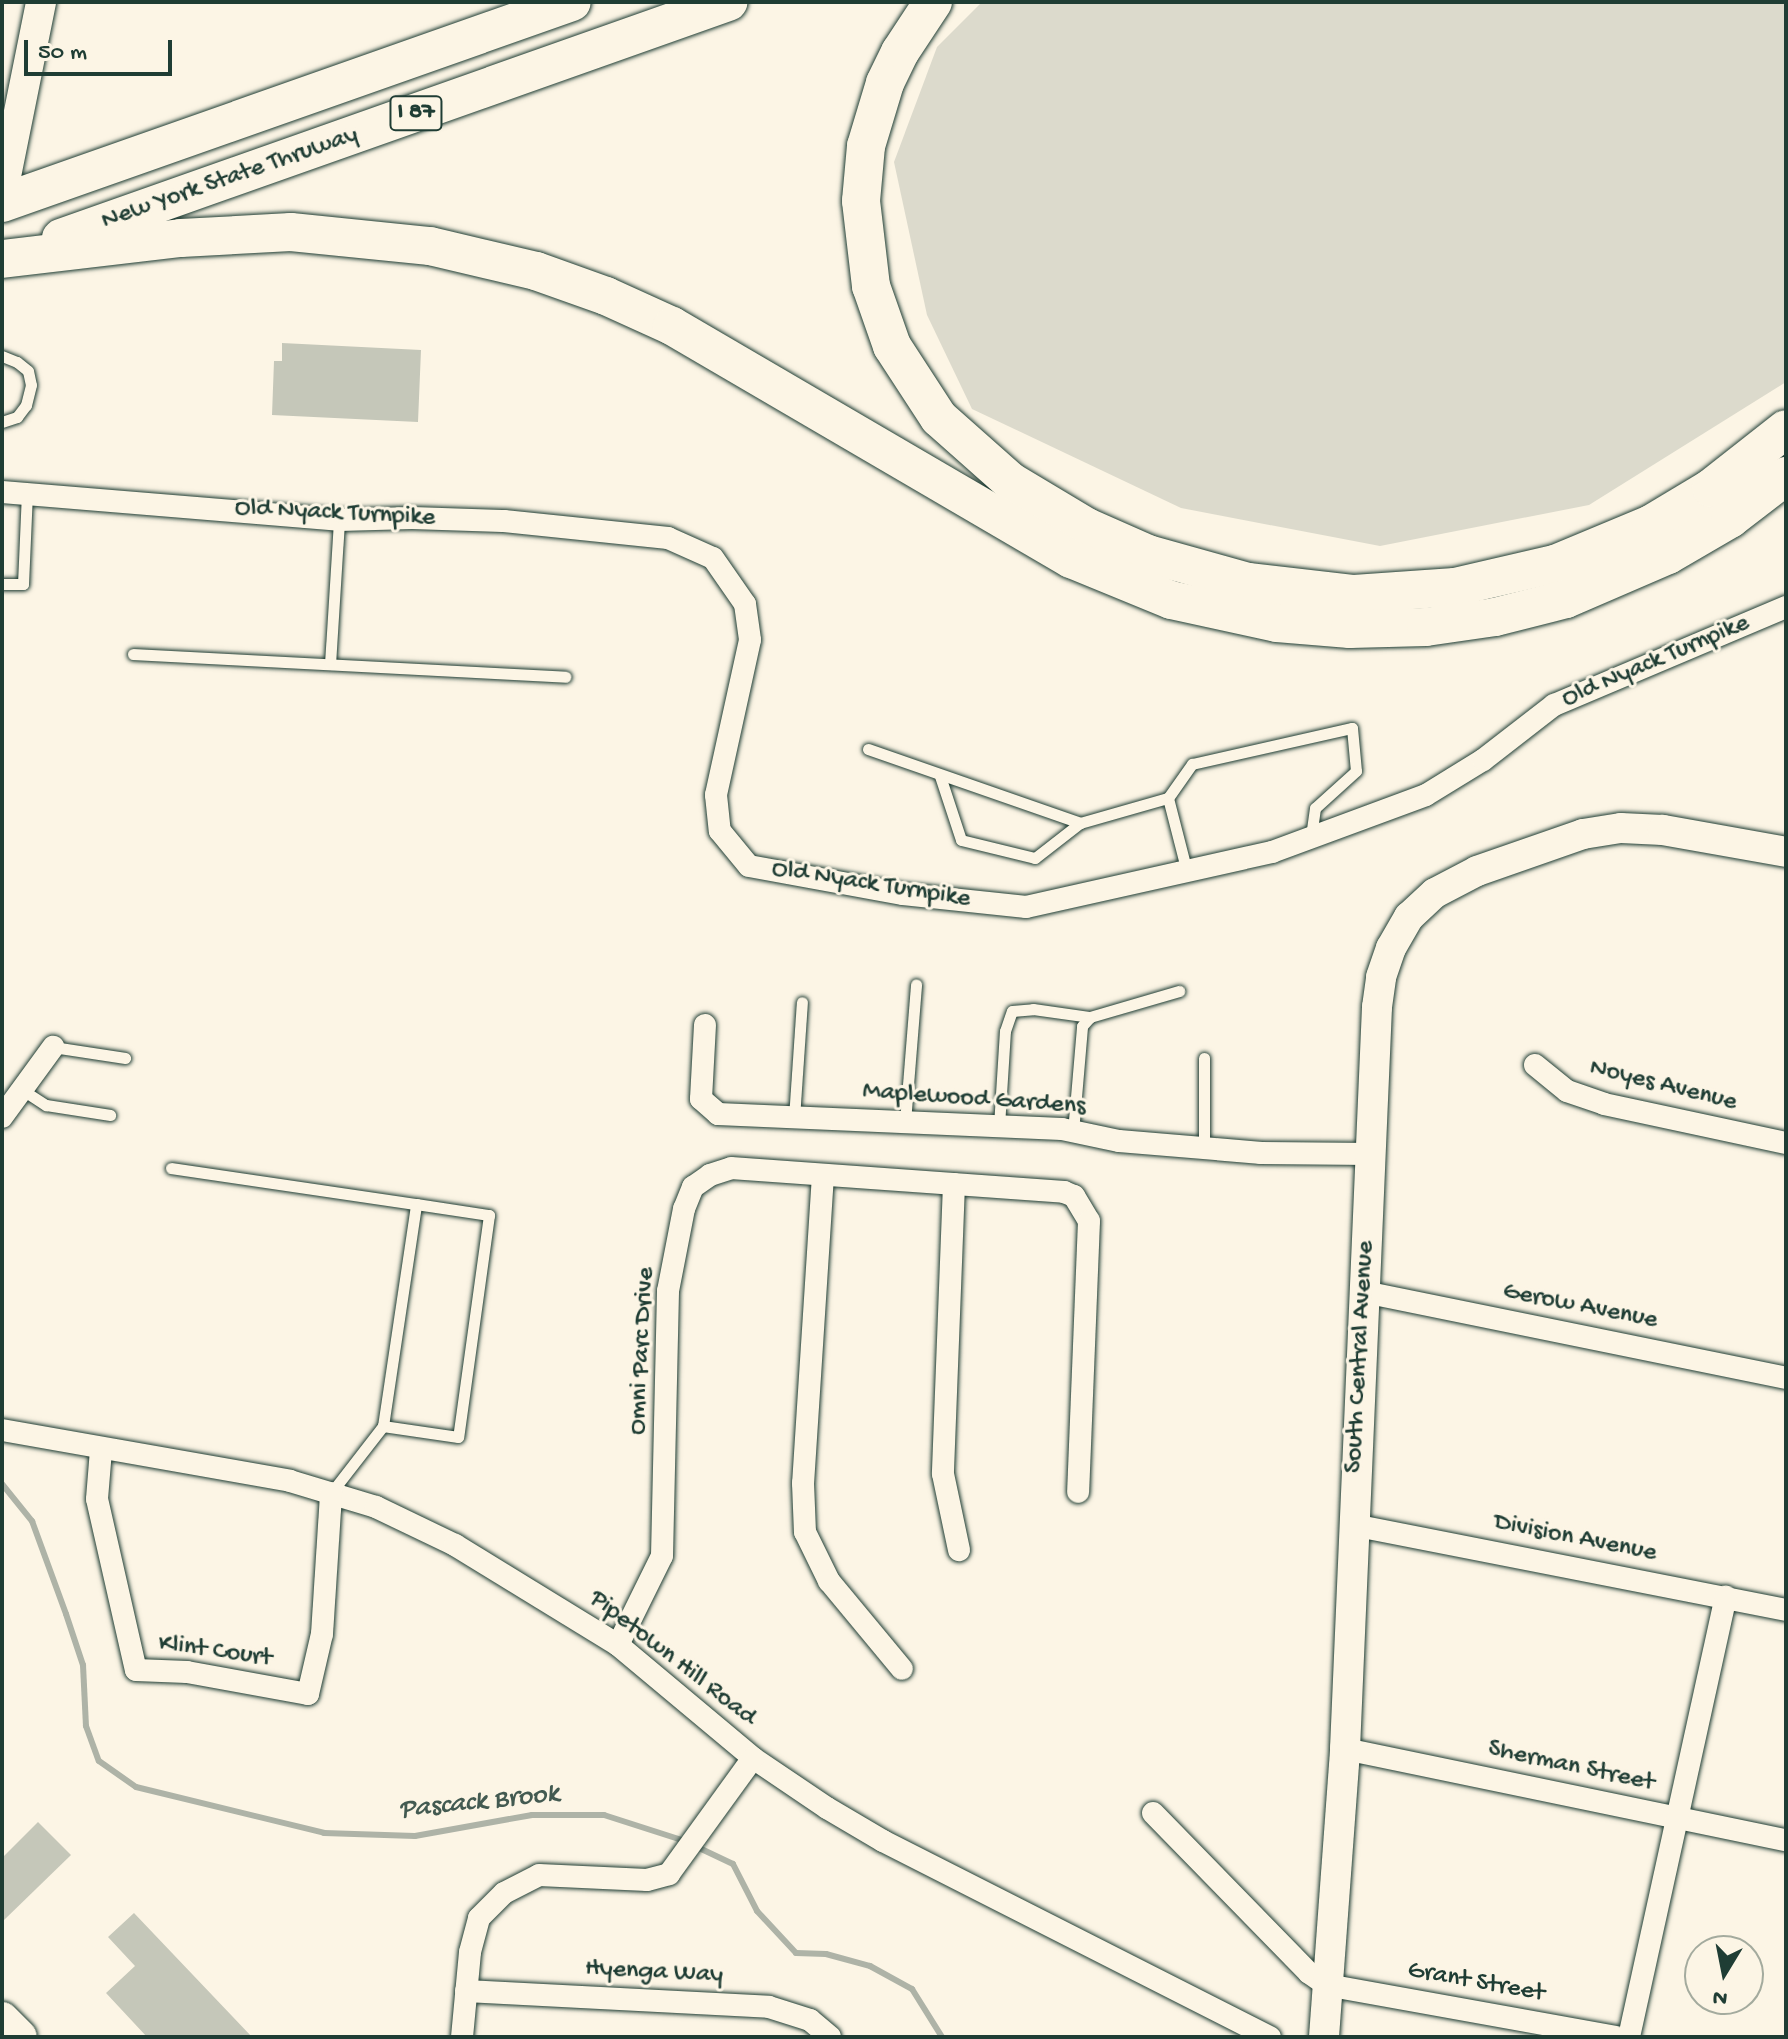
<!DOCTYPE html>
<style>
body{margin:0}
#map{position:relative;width:1788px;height:2039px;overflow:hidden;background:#fcf5e5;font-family:"Gochi Hand",sans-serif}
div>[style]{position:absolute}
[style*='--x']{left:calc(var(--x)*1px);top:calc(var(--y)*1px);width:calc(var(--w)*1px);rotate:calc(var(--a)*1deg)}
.green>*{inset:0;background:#dcdacc}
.stream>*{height:6px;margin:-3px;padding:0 3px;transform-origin:3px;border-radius:3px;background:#aeb3a7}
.building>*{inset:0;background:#c5c7b9}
.roads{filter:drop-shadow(0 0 2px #1f3d34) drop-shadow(0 0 2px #1f3d34)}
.lane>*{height:11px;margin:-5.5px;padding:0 5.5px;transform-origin:5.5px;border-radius:5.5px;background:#fcf5e5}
.street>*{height:22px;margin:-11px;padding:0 11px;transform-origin:11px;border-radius:11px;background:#fcf5e5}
.secondary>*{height:30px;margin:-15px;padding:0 15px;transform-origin:15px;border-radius:15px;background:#fcf5e5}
.primary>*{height:34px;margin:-17px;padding:0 17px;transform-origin:17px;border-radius:17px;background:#fcf5e5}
.highway>*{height:38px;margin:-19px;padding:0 19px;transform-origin:19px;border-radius:19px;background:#fcf5e5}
span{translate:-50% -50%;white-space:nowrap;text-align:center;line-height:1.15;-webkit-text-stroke:6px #fcf5e5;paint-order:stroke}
.shield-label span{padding:2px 6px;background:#fcf5e5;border:2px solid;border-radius:6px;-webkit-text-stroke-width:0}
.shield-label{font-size:24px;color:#1f3d34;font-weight:700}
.street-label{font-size:26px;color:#1f3d34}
.water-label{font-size:28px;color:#435a51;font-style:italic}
.frame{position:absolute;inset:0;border:4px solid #1f3d34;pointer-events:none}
.north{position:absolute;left:1684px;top:1935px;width:80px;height:80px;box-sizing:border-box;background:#fcf5e5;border:2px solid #a4ab9e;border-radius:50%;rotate:190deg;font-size:22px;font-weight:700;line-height:32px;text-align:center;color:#1f3d34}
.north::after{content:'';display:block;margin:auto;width:28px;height:36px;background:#1f3d34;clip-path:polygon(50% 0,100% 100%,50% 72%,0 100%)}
.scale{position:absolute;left:24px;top:40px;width:148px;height:36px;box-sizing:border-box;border:4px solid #1f3d34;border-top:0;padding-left:10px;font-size:24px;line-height:28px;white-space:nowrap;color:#1f3d34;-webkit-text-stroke:6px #fcf5e5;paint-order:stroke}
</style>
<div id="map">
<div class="green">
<div style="clip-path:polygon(982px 2px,1786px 2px,1786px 382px,1589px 505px,1380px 546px,1181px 508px,972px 409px,927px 315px,894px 162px,937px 47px)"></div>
</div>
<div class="stream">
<div style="--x:2;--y:1484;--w:48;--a:51"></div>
<div style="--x:32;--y:1521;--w:99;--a:69.9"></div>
<div style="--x:66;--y:1614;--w:54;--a:71.6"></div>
<div style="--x:83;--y:1665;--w:61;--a:87.2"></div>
<div style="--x:86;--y:1726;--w:37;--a:70"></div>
<div style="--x:99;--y:1761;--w:45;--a:35.1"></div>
<div style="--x:136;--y:1787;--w:194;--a:13.7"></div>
<div style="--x:324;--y:1833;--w:91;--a:1.9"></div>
<div style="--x:415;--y:1836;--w:119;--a:-10.2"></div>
<div style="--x:532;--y:1815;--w:72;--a:0"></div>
<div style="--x:604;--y:1815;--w:85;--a:17.8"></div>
<div style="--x:695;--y:1846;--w:42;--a:25.3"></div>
<div style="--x:733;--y:1864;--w:53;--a:62.9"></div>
<div style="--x:757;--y:1911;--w:57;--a:47.1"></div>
<div style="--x:796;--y:1953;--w:30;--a:2"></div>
<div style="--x:826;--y:1954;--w:46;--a:15.3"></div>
<div style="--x:870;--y:1966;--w:48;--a:28.7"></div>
<div style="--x:912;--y:1989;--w:57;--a:58"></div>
</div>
<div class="building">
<div style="clip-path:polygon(282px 343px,421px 350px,418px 422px,272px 415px,274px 361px,282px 361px)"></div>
<div style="clip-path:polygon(38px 1822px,71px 1855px,2px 1922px,2px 1858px)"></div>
<div style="clip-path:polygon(134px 1913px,252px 2037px,147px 2037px,106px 1993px,135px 1966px,108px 1937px)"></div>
</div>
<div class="roads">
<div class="lane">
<div style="--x:2;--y:356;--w:16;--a:22"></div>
<div style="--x:17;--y:362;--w:14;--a:39"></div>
<div style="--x:28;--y:371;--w:14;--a:78"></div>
<div style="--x:31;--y:385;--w:21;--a:104"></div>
<div style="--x:26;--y:405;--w:15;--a:127"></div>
<div style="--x:17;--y:417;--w:16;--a:162"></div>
<div style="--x:2;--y:584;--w:21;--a:0"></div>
<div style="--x:23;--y:584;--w:91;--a:-87.5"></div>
<div style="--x:133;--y:654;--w:433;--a:3"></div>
<div style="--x:330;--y:664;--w:144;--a:-86.4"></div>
<div style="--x:868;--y:749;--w:225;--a:19.2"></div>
<div style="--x:1080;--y:823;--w:91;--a:-15.9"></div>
<div style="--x:1168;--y:798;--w:76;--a:75.6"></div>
<div style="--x:940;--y:776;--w:67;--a:71.8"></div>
<div style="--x:961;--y:840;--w:76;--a:13.7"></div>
<div style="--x:1035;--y:858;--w:57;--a:-37.9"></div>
<div style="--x:1168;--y:798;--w:42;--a:-54.8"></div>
<div style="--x:1192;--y:764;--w:164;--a:-12.7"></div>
<div style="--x:1352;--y:728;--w:43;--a:84.7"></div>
<div style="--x:1356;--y:771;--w:55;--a:137.9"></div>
<div style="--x:1315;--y:808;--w:28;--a:98"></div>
<div style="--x:53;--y:1047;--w:73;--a:8.7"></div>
<div style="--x:21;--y:1089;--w:30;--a:33"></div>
<div style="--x:46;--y:1105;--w:65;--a:8.9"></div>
<div style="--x:794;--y:1118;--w:116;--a:-86.1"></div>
<div style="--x:905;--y:1122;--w:138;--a:-85.4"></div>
<div style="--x:999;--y:1126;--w:95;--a:-86.4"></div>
<div style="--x:1005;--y:1031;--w:21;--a:-71"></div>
<div style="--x:1012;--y:1011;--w:21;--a:-5"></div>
<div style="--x:1033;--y:1009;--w:58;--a:8"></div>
<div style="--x:1073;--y:1132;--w:106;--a:-85.1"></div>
<div style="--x:1082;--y:1026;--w:12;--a:-48"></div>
<div style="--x:1090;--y:1017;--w:93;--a:-16.3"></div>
<div style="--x:1204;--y:1149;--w:91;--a:-90"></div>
<div style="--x:171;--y:1168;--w:248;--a:8.4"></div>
<div style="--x:331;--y:1493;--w:85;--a:-52.2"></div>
<div style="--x:383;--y:1426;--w:224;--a:-81.5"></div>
<div style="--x:416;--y:1204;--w:74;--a:8.6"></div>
<div style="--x:489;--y:1215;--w:224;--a:97.9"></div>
<div style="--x:458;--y:1437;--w:76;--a:-171.7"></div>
</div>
<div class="street">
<div style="--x:2;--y:492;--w:338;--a:4.7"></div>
<div style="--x:339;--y:520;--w:73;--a:-1.6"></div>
<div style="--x:412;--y:518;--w:92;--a:1.9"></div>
<div style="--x:504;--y:521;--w:165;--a:5.9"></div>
<div style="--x:668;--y:538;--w:49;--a:24"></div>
<div style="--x:713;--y:558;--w:56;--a:55.2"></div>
<div style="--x:745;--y:604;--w:36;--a:82"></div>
<div style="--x:750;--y:640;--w:159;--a:102.4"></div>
<div style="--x:716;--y:795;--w:36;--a:84"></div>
<div style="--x:720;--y:831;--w:45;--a:50.4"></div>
<div style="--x:749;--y:866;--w:157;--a:10.3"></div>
<div style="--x:903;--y:894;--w:124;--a:6"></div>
<div style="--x:1026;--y:907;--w:252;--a:-12.6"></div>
<div style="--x:1272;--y:852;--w:164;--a:-20.3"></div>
<div style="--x:1426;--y:795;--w:67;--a:-31.6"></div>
<div style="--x:1483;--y:760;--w:90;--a:-37.8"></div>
<div style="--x:1554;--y:705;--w:252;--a:-22.9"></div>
<div style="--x:705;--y:1025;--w:74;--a:93.1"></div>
<div style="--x:701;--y:1099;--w:23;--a:41"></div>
<div style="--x:718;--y:1114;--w:344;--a:2.5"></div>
<div style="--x:1062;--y:1129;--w:58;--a:11.9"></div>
<div style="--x:1119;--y:1141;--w:143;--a:4.8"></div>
<div style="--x:1261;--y:1153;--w:110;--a:0.5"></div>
<div style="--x:1535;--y:1065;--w:41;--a:39.1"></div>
<div style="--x:1567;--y:1091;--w:39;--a:19"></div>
<div style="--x:1604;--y:1104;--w:186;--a:12.1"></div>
<div style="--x:2;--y:1117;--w:87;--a:-53.9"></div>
<div style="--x:823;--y:1175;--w:309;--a:93.7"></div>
<div style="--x:803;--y:1483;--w:49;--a:87.7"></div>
<div style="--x:805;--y:1532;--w:55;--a:63.9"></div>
<div style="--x:829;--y:1581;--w:114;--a:50.3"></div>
<div style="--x:954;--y:1184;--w:290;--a:92.2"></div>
<div style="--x:943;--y:1474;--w:78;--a:78.1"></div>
<div style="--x:1364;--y:1292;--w:431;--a:11.5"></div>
<div style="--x:2;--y:1430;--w:292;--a:10"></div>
<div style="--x:290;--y:1481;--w:90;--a:16.8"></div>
<div style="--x:376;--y:1507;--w:88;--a:25.7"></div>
<div style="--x:455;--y:1545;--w:191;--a:31.5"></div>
<div style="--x:618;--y:1645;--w:176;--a:39.9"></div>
<div style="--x:753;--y:1758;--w:89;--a:34"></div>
<div style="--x:827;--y:1808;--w:65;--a:30.5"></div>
<div style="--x:883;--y:1841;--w:434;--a:26.9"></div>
<div style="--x:101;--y:1450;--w:49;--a:94.7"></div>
<div style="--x:97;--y:1499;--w:175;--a:77.2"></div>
<div style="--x:136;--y:1670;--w:51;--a:2.2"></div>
<div style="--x:187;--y:1672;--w:123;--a:10.3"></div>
<div style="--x:308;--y:1694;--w:62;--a:-76.9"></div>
<div style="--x:322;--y:1634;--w:141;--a:-86.3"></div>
<div style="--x:1353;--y:1525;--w:441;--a:11.1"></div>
<div style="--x:618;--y:1645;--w:99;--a:-63.7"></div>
<div style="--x:662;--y:1556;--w:265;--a:-88.7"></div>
<div style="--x:668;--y:1291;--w:84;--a:-79"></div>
<div style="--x:684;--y:1209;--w:24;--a:-68"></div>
<div style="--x:693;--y:1187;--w:21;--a:-35"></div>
<div style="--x:710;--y:1175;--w:22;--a:-18"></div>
<div style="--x:731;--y:1168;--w:334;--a:4.1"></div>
<div style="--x:1064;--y:1192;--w:11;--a:22"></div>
<div style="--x:1074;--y:1196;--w:29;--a:59"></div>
<div style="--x:1089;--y:1221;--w:271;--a:92.3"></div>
<div style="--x:1345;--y:1749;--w:450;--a:11.7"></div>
<div style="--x:1153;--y:1813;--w:223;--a:45.7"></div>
<div style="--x:1309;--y:1973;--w:22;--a:34"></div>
<div style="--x:1327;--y:1985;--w:293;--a:10.2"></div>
<div style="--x:466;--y:1991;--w:303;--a:3"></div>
<div style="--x:769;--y:2007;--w:43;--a:17.6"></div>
<div style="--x:810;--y:2020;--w:26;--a:40"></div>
<div style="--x:462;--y:2037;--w:85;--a:-84.6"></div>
<div style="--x:470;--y:1952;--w:35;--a:-75"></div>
<div style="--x:479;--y:1918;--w:35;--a:-45"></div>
<div style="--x:504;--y:1893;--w:39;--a:-27"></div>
<div style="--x:539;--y:1875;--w:108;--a:2.7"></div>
<div style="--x:647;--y:1880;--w:23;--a:-15"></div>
<div style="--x:669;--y:1874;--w:143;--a:-54.1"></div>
<div style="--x:1629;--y:2037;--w:451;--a:-77.6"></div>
</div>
<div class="secondary">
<div style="--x:2;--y:196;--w:198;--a:-78.6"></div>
<div style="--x:1324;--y:2037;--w:289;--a:-85.8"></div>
<div style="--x:1345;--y:1749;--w:743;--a:-87.53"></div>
<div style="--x:1377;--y:1007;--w:30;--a:-82"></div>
<div style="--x:1381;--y:977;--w:31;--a:-71"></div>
<div style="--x:1391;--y:948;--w:36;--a:-60"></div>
<div style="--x:1409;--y:917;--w:35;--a:-43"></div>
<div style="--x:1435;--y:893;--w:47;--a:-27.6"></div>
<div style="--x:1477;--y:871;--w:112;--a:-19.2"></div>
<div style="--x:1583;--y:834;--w:38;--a:-9"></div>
<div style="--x:1621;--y:828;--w:42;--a:2.7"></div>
<div style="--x:1663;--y:830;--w:125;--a:10.1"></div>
</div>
<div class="primary">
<div style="--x:2;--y:2019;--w:25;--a:45"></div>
</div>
<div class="highway">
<div style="--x:933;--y:2;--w:60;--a:123.4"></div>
<div style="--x:900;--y:52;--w:34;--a:116"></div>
<div style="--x:885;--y:83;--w:66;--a:106.8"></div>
<div style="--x:866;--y:146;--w:55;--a:95.2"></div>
<div style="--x:861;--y:201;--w:86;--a:83.3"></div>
<div style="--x:871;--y:286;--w:64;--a:70.7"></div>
<div style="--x:892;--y:346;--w:86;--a:56.9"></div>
<div style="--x:939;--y:418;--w:95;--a:41.6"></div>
<div style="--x:1010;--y:481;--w:90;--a:30.9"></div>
<div style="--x:1087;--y:527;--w:67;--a:23.9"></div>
<div style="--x:1148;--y:554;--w:104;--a:15.6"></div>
<div style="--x:1248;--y:582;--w:107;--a:6.5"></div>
<div style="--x:1354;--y:594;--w:101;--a:-4"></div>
<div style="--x:1455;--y:587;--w:103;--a:-13"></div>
<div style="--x:1555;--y:564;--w:104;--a:-22.6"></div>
<div style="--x:1651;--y:524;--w:70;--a:-31"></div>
<div style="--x:1711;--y:488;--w:95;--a:-38.2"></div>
<div style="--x:2;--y:203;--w:604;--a:-19.42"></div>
<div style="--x:61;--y:238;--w:708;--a:-19.48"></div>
<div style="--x:2;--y:259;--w:180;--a:-6.7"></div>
<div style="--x:181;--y:238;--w:110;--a:-3.1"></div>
<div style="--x:291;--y:232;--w:140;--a:5.8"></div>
<div style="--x:430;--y:246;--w:109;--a:13.3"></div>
<div style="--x:536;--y:271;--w:74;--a:19.7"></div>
<div style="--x:606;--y:296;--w:72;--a:24.4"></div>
<div style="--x:672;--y:326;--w:462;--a:30.3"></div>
<div style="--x:1071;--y:559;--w:108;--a:22.3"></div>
<div style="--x:1171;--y:600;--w:108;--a:12.2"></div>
<div style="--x:1277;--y:623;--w:73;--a:4.7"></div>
<div style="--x:1350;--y:629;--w:76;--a:-1.5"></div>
<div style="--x:1426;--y:627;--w:70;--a:-8.2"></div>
<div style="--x:1495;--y:617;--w:73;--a:-14.2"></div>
<div style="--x:1566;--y:599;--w:111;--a:-23.3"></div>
<div style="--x:1668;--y:555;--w:72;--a:-30.1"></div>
<div style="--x:1730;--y:519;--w:71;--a:-37.5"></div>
</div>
</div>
<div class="shield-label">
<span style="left:416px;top:113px">I 87</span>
</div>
<div class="street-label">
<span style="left:230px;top:179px;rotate:-19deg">New York State Thruway</span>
<span style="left:335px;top:514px;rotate:3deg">Old Nyack Turnpike</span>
<span style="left:1656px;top:662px;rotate:-23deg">Old Nyack Turnpike</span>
<span style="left:871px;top:885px;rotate:9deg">Old Nyack Turnpike</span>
<span style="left:1663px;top:1086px;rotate:14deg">Noyes Avenue</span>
<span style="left:974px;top:1100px;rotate:4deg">Maplewood Gardens</span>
<span style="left:1580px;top:1307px;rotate:11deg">Gerow Avenue</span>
<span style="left:643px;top:1351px;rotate:-87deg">Omni Parc Drive</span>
<span style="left:1361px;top:1357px;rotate:-87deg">South Central Avenue</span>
<span style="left:1575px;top:1539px;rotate:11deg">Division Avenue</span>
<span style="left:215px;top:1652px;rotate:8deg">Klint Court</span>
<span style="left:672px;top:1659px;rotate:38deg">Pipetown Hill Road</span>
<span style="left:1571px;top:1767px;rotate:12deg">Sherman Street</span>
<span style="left:654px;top:1973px;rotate:3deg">Hyenga Way</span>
<span style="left:1476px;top:1983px;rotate:10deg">Grant Street</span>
</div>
<div class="water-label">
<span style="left:479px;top:1803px;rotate:-6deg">Pascack Brook</span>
</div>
<div class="frame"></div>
<div class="north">N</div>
<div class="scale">50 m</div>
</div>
